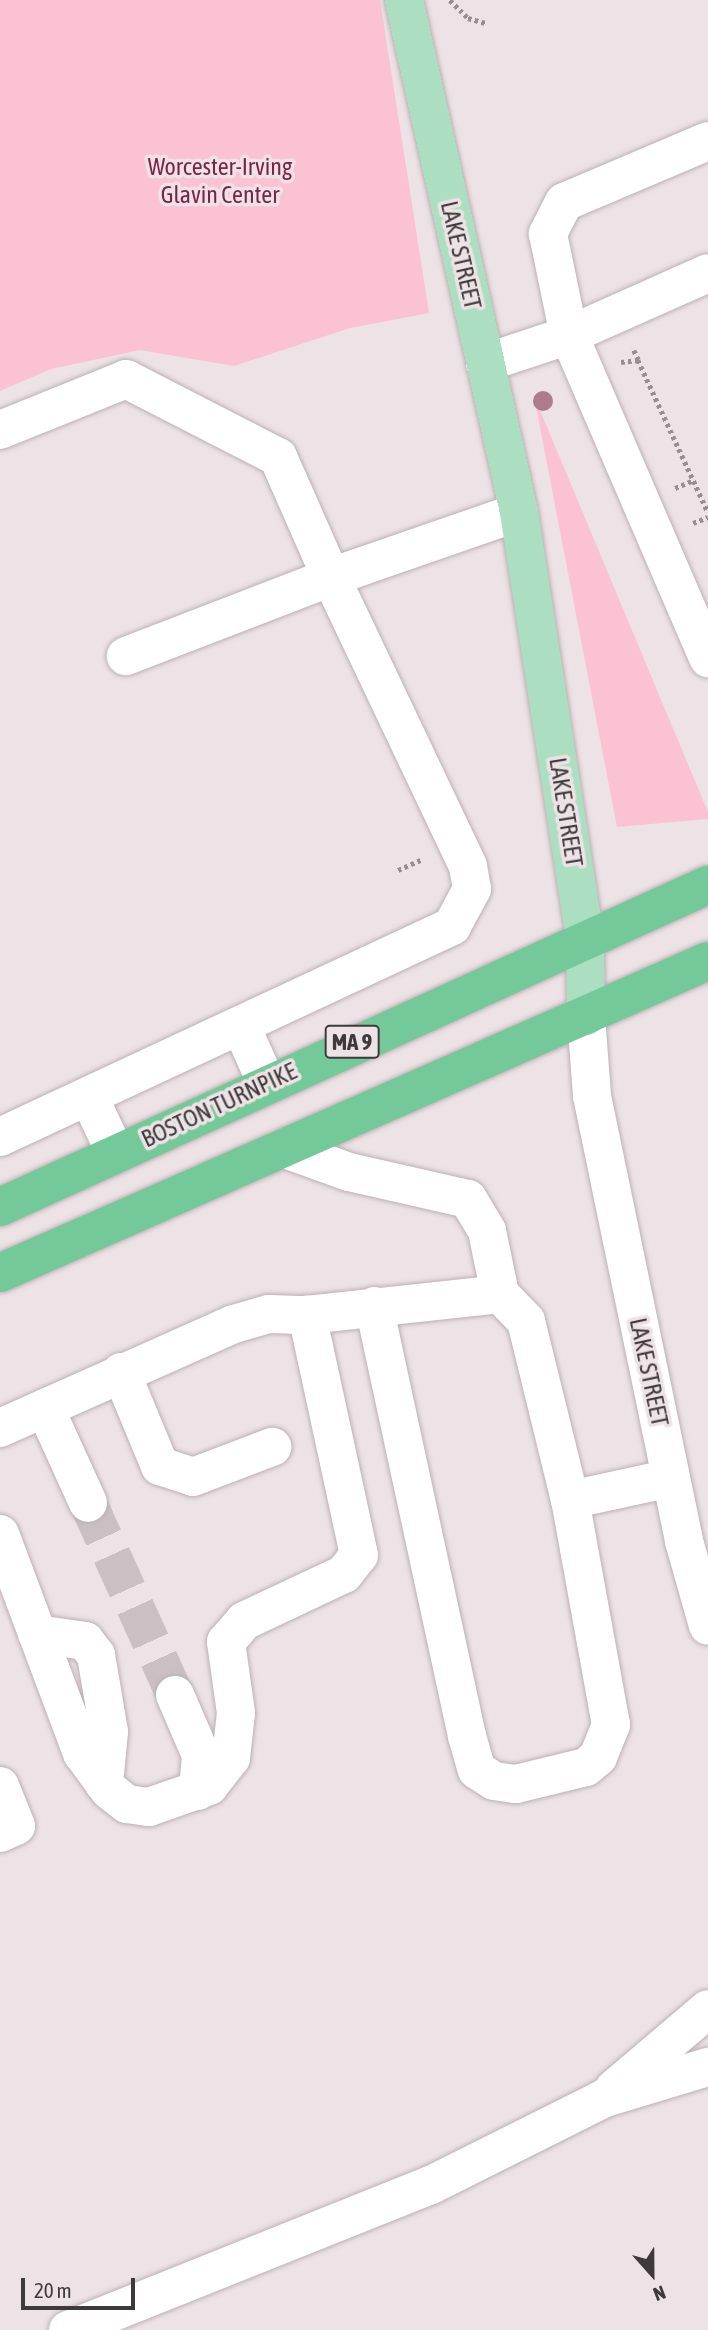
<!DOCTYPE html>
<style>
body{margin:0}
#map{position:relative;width:708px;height:2330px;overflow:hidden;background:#ede2e5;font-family:"Asap Condensed",sans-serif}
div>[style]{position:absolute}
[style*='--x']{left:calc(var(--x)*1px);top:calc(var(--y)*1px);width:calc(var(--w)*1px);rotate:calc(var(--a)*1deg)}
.green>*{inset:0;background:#fac2d2}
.minor-tunnel>*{height:38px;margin-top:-19px;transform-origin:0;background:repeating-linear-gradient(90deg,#cac0c3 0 38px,transparent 0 57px)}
.path>*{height:4.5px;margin-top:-2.25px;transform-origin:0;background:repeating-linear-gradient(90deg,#968e90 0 3.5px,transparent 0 7px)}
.roads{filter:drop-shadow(0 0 2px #bcb1b4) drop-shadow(0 0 2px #bcb1b4)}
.minor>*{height:38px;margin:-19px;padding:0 19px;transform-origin:19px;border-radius:19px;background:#fff}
.major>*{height:38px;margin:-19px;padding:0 19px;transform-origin:19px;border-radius:19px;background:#acdfc2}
.highway>*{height:38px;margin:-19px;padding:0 19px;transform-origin:19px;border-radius:19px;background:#74c99a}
.trees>*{width:20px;height:20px;margin:-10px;border-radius:50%;background:#ae7a8e}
span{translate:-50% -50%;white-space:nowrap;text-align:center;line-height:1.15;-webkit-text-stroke:7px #ede2e5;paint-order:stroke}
.shield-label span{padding:2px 5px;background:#ede2e5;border:2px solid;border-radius:5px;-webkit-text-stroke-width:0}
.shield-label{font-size:23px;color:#3e3a3b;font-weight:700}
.park-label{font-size:24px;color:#7b2447}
.street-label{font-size:24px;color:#3e3a3b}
.north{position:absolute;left:617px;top:2239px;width:70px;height:70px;-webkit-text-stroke:5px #ede2e5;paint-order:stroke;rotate:159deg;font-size:19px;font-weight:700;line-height:28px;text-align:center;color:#3e3a3b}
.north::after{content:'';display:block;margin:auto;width:24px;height:32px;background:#3e3a3b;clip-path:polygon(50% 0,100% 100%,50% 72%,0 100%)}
.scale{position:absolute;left:21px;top:2278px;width:114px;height:32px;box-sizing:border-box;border:4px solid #3e3a3b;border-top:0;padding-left:9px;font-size:21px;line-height:24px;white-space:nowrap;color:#3e3a3b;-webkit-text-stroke:5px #ede2e5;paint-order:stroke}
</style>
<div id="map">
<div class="green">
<div style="clip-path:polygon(0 0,380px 0,429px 313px,350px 328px,234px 366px,140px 350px,51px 369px,0 391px)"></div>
<div style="clip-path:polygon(534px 396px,708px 812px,708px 819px,617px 827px)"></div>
</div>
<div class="minor-tunnel">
<div style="--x:88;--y:1503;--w:211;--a:65.6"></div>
</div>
<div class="path">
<div style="--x:450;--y:0;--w:25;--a:45"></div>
<div style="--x:468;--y:18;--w:19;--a:16"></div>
<div style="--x:638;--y:360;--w:167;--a:65.3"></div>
<div style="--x:621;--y:362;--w:17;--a:-7"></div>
<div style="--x:638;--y:360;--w:14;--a:-115"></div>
<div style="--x:675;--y:488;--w:21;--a:-23"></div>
<div style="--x:693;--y:523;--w:16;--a:-22"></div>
<div style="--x:398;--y:870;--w:27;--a:-24"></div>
</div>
<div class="roads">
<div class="minor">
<div style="--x:708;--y:141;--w:156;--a:157"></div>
<div style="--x:564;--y:202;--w:36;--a:117"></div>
<div style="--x:548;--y:234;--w:103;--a:78.3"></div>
<div style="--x:569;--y:335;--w:352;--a:66.7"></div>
<div style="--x:485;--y:363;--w:89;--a:-18.4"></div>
<div style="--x:569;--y:335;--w:152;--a:-24"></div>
<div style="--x:0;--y:430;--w:136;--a:-22"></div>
<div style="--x:126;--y:379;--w:171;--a:27.2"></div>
<div style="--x:278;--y:457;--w:131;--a:66.2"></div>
<div style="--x:331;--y:577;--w:220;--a:158.9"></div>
<div style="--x:586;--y:1016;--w:80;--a:85.7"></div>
<div style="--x:592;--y:1096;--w:454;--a:78.3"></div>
<div style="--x:684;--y:1541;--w:88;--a:74.2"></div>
<div style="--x:241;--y:1026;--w:61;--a:65.9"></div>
<div style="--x:89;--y:1097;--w:63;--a:64.7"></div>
<div style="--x:0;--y:1137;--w:499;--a:-25"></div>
<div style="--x:452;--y:926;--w:42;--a:-61.6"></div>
<div style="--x:472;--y:889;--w:23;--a:-100"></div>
<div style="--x:468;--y:866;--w:320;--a:-115.4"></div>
<div style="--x:331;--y:577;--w:199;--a:-19.1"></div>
<div style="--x:288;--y:1150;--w:65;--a:19.8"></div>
<div style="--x:349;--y:1172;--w:122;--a:12.8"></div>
<div style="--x:468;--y:1199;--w:37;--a:59"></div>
<div style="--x:487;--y:1231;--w:64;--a:78.3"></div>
<div style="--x:374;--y:1306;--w:440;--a:77.8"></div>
<div style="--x:467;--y:1736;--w:35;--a:74"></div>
<div style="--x:477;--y:1770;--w:20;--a:33"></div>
<div style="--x:494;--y:1781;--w:22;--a:8"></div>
<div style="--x:516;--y:1784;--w:72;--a:-13.7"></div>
<div style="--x:586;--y:1767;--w:16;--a:-40"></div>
<div style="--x:598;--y:1757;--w:35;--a:-68"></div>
<div style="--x:611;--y:1725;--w:229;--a:-100.3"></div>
<div style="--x:121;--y:1372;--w:102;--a:67.5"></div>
<div style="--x:160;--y:1466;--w:35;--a:18"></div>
<div style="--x:193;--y:1477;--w:85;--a:-20.8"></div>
<div style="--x:45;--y:1408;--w:104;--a:65.6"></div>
<div style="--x:0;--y:1428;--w:256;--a:-24"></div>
<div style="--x:234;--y:1324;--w:36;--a:-16"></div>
<div style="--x:269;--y:1314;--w:38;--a:2"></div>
<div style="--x:0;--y:1534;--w:234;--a:69.5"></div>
<div style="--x:82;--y:1753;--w:46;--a:53.9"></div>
<div style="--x:109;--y:1790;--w:23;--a:38"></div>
<div style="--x:127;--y:1804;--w:22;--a:8"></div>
<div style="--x:149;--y:1807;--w:64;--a:-19.3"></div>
<div style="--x:209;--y:1786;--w:36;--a:-52"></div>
<div style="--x:231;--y:1758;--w:45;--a:-83.7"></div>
<div style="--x:236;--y:1713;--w:72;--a:-98"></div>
<div style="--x:226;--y:1642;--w:28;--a:-49"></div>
<div style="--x:244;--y:1621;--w:110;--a:-25.2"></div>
<div style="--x:344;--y:1574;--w:24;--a:-52"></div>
<div style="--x:359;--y:1555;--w:246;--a:-102.2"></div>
<div style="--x:307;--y:1315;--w:194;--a:-6.2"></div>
<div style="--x:500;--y:1294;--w:37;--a:46"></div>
<div style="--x:526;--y:1321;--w:184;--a:76.2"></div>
<div style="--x:570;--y:1500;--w:103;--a:-12.3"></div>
<div style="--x:37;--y:1634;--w:49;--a:8.3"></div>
<div style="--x:85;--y:1641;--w:18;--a:52"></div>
<div style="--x:96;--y:1655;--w:78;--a:80.4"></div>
<div style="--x:109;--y:1732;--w:52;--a:95.5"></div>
<div style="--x:175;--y:1695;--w:65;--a:66.6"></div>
<div style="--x:201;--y:1755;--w:36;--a:95"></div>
<div style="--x:0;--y:1786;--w:43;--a:68.2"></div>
<div style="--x:16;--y:1826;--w:17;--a:156"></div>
<div style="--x:614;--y:2089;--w:123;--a:-40.4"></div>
<div style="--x:68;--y:2330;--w:391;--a:-21.8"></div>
<div style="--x:431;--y:2185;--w:195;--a:-26.6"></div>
<div style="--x:605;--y:2098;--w:108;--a:-16.8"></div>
</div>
<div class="major">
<div style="--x:404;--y:0;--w:525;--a:77.34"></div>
<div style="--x:519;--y:512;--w:432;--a:81.2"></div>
<div style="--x:585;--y:939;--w:77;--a:89.3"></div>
</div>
<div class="highway">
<div style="--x:0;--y:1207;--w:778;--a:-24.46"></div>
<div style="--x:0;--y:1273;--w:774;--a:-23.78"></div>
</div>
</div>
<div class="trees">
<div style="left:543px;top:401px"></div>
</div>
<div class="shield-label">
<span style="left:352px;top:1042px">MA 9</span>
</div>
<div class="park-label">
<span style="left:220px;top:181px">Worcester-Irving<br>Glavin Center</span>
</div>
<div class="street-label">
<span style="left:461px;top:255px;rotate:77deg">LAKE STREET</span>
<span style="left:566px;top:812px;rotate:81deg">LAKE STREET</span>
<span style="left:219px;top:1105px;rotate:-25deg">BOSTON TURNPIKE</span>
<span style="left:649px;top:1372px;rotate:78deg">LAKE STREET</span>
</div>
<div class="north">N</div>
<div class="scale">20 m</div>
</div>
